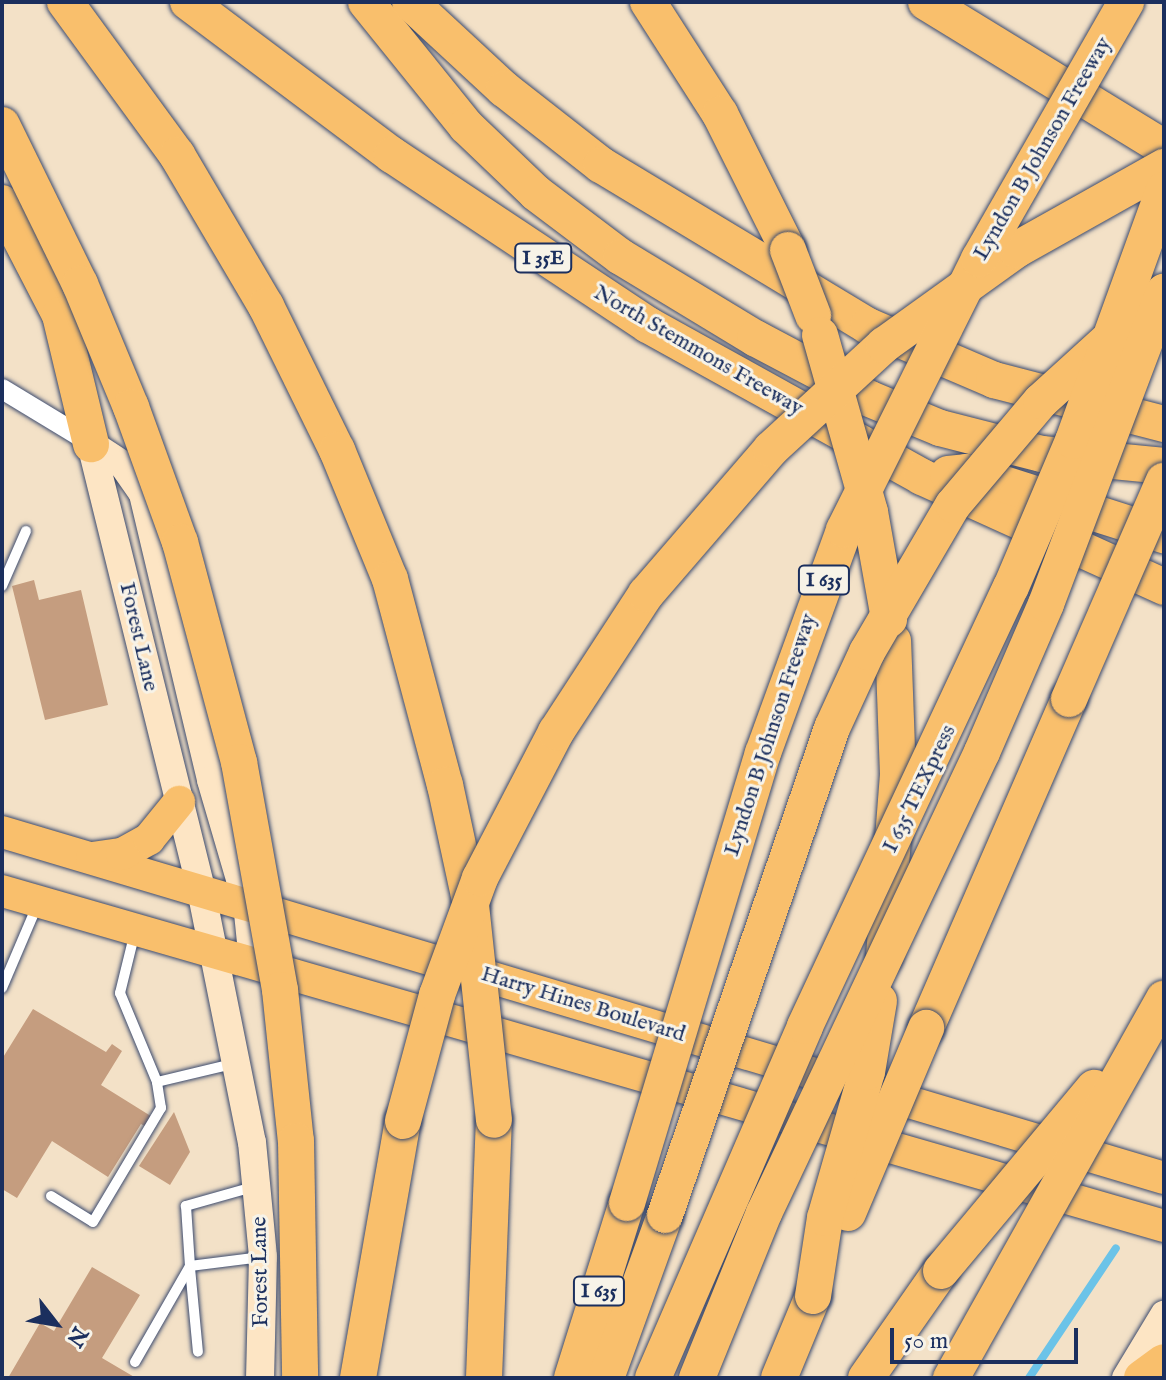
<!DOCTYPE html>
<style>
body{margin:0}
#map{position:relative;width:1166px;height:1380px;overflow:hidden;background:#f3e1c7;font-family:"IM FELL English",serif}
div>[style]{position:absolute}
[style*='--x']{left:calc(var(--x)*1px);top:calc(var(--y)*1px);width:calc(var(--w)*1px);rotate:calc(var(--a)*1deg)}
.stream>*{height:8px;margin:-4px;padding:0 4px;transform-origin:4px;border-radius:4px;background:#6bc3e8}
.building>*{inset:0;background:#c59d7f}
.roads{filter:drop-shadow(0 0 2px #3b4a6e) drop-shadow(0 0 2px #3b4a6e)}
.lane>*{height:10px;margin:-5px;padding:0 5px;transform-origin:5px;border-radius:5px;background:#fff}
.street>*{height:20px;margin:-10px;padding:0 10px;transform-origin:10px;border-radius:10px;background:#fff}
.secondary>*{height:28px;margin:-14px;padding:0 14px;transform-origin:14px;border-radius:14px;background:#fde5c4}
.primary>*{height:32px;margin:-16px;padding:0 16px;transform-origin:16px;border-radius:16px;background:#f9bf6c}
.highway>*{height:36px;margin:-18px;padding:0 18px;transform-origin:18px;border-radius:18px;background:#f9bf6c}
.bridges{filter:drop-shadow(0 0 2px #3b4a6e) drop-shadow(0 0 2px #3b4a6e)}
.highway-bridge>*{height:36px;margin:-18px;padding:0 18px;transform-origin:18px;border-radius:18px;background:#f9bf6c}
span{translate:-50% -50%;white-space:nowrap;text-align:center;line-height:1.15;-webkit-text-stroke:6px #f7f3e8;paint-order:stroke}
.shield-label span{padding:2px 6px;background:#f7f3e8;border:2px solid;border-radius:6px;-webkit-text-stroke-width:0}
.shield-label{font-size:20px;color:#1b2f5e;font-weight:700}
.street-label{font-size:22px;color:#1b2f5e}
.frame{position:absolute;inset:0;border:4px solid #1b2f5e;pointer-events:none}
.north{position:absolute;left:16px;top:1284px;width:80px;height:80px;-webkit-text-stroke:6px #f7f3e8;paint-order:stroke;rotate:121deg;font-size:22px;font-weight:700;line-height:32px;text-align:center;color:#1b2f5e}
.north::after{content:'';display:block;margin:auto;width:28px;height:36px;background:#1b2f5e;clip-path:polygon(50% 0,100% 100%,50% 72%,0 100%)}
.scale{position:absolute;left:890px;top:1328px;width:188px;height:36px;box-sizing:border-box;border:4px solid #1b2f5e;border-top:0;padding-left:10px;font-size:24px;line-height:28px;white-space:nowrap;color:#1b2f5e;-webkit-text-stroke:6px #f7f3e8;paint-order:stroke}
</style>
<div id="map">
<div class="stream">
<div style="--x:1029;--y:1378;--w:156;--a:-56.2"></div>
</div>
<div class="building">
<div style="clip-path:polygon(34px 580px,39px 600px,81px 590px,108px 705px,45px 720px,12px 586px)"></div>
<div style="clip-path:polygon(33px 1009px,106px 1052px,112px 1044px,122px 1051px,101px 1085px,154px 1118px,148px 1128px,141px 1124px,108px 1177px,52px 1141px,17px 1198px,2px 1189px,2px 1059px)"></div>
<div style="clip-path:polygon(174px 1112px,190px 1152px,170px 1185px,139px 1166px)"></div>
<div style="clip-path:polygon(92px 1267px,140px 1295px,102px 1358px,136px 1378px,8px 1378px,40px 1323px,54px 1331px)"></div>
</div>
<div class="roads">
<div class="lane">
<div style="--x:2;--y:586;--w:60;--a:-66.4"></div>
<div style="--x:135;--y:932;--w:63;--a:103.8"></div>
<div style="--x:120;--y:993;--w:96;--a:67.4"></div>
<div style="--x:157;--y:1082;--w:77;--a:-13.5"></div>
<div style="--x:2;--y:988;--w:89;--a:-66.9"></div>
<div style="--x:253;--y:1187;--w:70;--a:164.2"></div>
<div style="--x:186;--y:1206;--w:60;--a:86.2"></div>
<div style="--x:190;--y:1266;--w:72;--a:-7.2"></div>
<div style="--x:51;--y:1196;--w:49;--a:31.8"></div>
<div style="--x:93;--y:1222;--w:133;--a:-59.2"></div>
<div style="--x:161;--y:1108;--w:26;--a:-99"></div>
<div style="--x:190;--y:1268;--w:84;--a:84.6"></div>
<div style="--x:135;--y:1362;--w:111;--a:-60.2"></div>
</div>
<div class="street">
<div style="--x:2;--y:389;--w:104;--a:31.2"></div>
</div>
<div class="secondary">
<div style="--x:91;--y:444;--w:459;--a:76.1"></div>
<div style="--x:201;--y:890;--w:257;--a:78.6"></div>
<div style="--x:252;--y:1142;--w:116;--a:84.5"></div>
<div style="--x:263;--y:1257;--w:121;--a:91.4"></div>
<div style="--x:91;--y:444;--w:38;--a:33"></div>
<div style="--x:123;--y:465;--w:35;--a:55"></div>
<div style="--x:143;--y:494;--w:294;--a:76.6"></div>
<div style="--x:211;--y:780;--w:128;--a:73.7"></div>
<div style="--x:247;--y:903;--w:59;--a:84.2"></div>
<div style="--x:1126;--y:1378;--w:74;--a:-58.9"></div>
</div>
<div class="primary">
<div style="--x:2;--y:832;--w:1212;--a:16.58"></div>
<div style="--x:92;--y:858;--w:30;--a:-8"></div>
<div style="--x:122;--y:854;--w:31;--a:-29"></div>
<div style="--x:149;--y:839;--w:48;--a:-51"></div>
<div style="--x:2;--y:891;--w:1209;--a:16.08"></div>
</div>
<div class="highway">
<div style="--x:65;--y:2;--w:190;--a:53.8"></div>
<div style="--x:177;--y:155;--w:175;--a:59.5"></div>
<div style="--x:266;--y:306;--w:161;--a:63.8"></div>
<div style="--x:337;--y:450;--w:139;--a:67.7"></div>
<div style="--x:390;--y:579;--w:213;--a:75.1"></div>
<div style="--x:445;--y:785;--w:123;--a:77.8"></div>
<div style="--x:188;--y:2;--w:255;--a:36.9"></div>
<div style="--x:392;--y:155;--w:307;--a:33.6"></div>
<div style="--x:648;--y:325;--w:313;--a:29"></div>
<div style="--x:922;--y:477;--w:266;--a:24.4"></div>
<div style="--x:366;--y:2;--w:159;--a:51.1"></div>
<div style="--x:466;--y:126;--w:97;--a:43.7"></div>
<div style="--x:536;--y:193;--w:106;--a:37"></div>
<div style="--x:621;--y:257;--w:157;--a:31.2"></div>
<div style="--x:755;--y:338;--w:130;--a:27.9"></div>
<div style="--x:870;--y:399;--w:76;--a:22.5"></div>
<div style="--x:940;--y:428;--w:105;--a:14.3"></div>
<div style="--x:1042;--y:454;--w:123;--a:5.6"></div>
<div style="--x:410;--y:2;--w:128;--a:42.8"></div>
<div style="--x:504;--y:89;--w:123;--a:38.1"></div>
<div style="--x:601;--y:165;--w:312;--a:31.1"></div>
<div style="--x:868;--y:326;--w:137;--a:23.2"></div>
<div style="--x:994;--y:380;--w:176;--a:14.5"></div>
<div style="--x:648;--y:2;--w:133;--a:57.3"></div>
<div style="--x:720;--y:114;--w:152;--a:63.4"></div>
<div style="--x:926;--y:2;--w:279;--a:31.5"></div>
<div style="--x:2;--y:203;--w:126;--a:62.6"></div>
<div style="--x:60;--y:315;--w:133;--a:76.5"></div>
<div style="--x:948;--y:474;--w:18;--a:-6"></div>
<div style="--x:966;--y:472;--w:208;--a:17.7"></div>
<div style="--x:884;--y:956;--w:182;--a:-85.6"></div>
<div style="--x:898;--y:775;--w:134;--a:-92.1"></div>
<div style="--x:926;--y:1028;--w:359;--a:-66.5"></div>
<div style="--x:358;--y:1378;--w:261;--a:-80.1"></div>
<div style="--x:484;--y:1378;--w:258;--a:-87.8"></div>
<div style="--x:572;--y:1378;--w:183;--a:-72.6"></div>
<div style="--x:606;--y:1378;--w:173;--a:-70.1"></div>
<div style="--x:779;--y:1378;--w:89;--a:-67.5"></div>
<div style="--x:866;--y:1378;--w:131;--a:-55"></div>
<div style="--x:1142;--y:1378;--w:27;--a:-36"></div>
</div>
</div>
<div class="bridges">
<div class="highway-bridge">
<div style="--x:2;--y:125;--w:177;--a:63.9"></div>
<div style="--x:80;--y:284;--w:133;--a:67.5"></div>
<div style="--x:131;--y:407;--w:144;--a:70.1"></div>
<div style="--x:180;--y:542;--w:228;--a:75"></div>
<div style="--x:239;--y:762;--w:232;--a:79.8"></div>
<div style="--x:280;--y:990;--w:152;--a:84"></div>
<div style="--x:296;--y:1141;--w:237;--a:89"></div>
<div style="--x:788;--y:250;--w:70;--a:69"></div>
<div style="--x:820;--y:335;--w:184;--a:74.2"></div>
<div style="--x:870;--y:512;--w:109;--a:79.9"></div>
<div style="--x:1069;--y:699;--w:238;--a:-66.5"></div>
<div style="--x:471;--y:905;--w:216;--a:83.9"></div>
<div style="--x:403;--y:1121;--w:131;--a:-74.9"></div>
<div style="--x:437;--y:995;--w:125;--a:-69.8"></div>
<div style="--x:480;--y:878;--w:165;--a:-62.5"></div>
<div style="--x:556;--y:732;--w:165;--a:-56.9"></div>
<div style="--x:646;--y:594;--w:191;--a:-49.2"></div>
<div style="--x:771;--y:449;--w:154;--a:-42.6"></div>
<div style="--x:884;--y:345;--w:163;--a:-35.7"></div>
<div style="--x:1016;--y:250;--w:170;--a:-29.3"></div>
<div style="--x:627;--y:1203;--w:470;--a:-73.2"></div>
<div style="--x:763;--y:753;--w:237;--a:-70"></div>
<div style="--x:844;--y:530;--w:303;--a:-63.5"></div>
<div style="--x:979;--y:259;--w:296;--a:-60.2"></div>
<div style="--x:848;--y:1213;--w:201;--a:-67.1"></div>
<div style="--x:665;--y:1215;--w:515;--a:-71.07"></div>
<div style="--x:832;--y:728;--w:84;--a:-65.3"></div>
<div style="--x:867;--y:652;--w:170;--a:-59.7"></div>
<div style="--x:953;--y:505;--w:136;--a:-49.8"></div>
<div style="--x:1041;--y:401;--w:88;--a:-42.2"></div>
<div style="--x:941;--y:1271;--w:239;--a:-50.1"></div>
<div style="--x:813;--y:1296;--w:79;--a:-81.3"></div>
<div style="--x:825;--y:1218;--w:152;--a:-74"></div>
<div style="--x:867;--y:1072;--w:72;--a:-80.4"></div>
<div style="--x:653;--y:1378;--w:383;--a:-66.6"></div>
<div style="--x:805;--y:1026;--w:485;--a:-64.9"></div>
<div style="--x:1011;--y:587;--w:159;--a:-67"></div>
<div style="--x:1073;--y:441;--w:267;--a:-70.1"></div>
<div style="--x:697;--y:1378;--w:178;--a:-67.9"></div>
<div style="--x:764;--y:1213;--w:510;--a:-64.69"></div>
<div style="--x:982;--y:752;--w:161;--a:-66.6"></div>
<div style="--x:1046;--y:604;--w:334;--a:-69.3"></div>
<div style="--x:951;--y:1378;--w:435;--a:-60.7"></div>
</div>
</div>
<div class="shield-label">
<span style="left:543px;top:258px">I 35E</span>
<span style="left:824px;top:580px">I 635</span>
<span style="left:599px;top:1291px">I 635</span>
</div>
<div class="street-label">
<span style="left:1043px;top:149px;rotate:-60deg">Lyndon B Johnson Freeway</span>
<span style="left:698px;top:351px;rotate:30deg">North Stemmons Freeway</span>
<span style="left:138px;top:637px;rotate:77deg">Forest Lane</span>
<span style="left:771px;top:735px;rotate:-72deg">Lyndon B Johnson Freeway</span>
<span style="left:920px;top:789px;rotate:-64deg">I 635 TEXpress</span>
<span style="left:583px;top:1005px;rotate:17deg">Harry Hines Boulevard</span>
<span style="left:261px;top:1272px;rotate:-91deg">Forest Lane</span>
</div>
<div class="frame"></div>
<div class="north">N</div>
<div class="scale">50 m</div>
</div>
